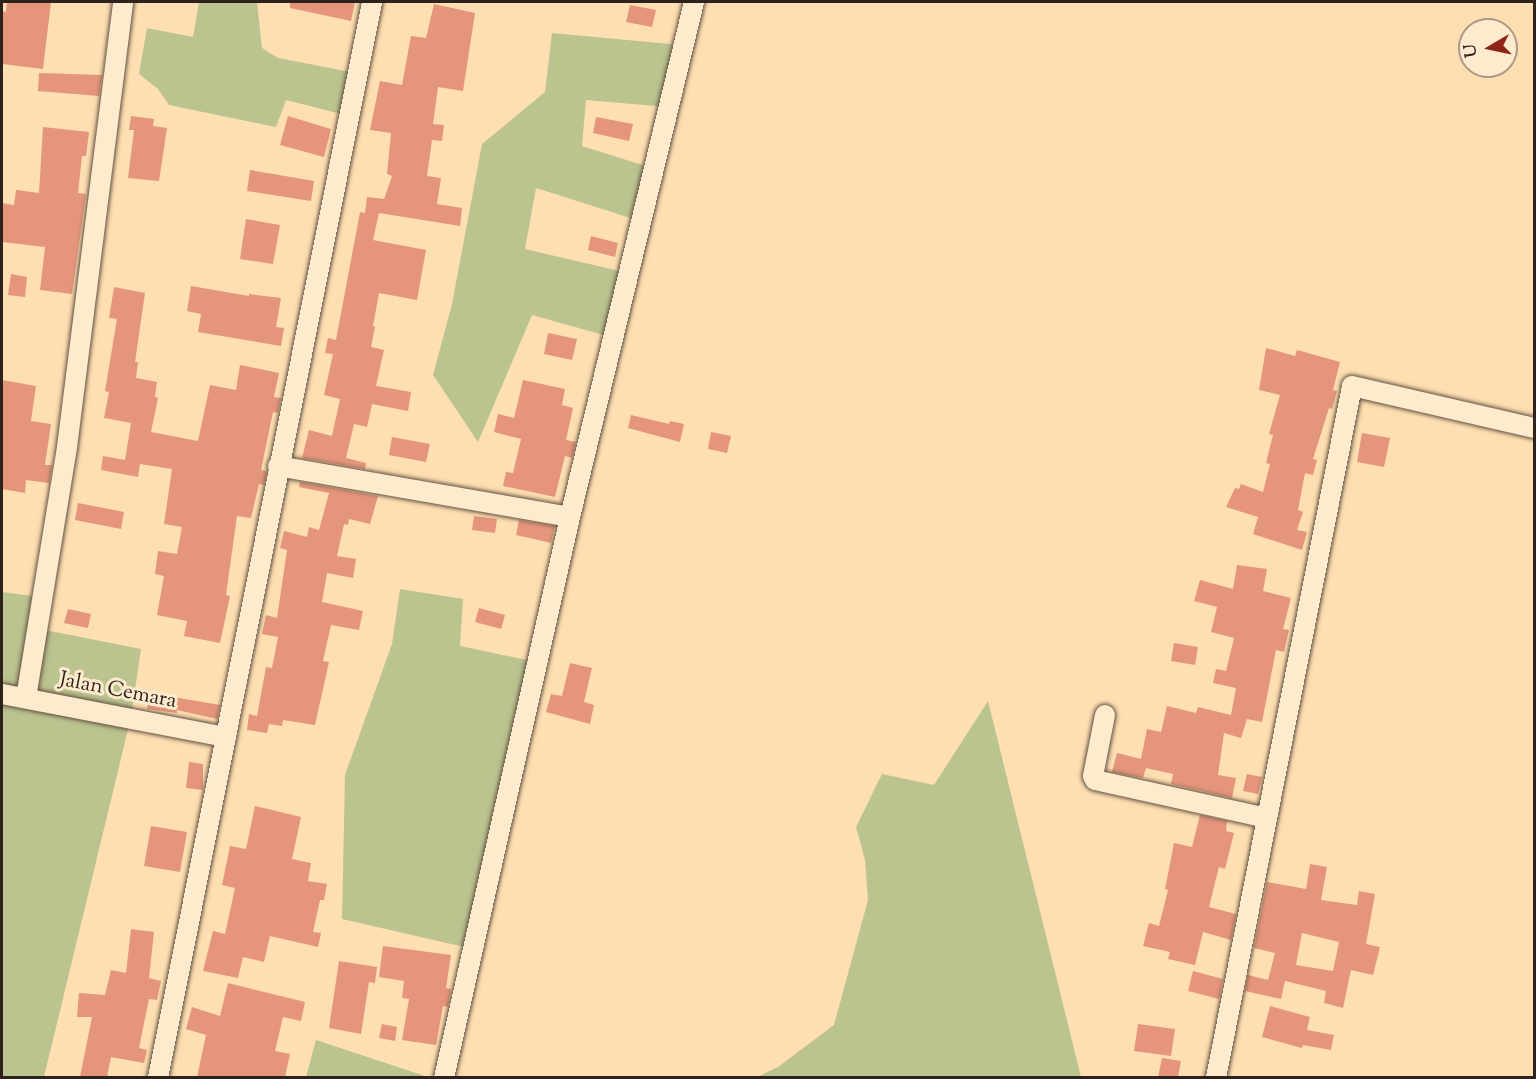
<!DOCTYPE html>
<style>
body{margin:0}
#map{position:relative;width:1536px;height:1079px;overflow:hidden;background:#fedfb1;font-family:"Sorts Mill Goudy",serif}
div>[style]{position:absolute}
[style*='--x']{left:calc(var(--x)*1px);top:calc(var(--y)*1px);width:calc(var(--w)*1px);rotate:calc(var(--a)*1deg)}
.green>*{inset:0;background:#bbc38f}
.building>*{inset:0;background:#e5957b}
.roads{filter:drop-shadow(0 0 2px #625142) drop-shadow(0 0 2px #625142)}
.minor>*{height:20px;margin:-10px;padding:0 10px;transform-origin:10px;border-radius:10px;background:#feeacc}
span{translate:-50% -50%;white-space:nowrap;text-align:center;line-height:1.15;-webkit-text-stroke:6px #feeacc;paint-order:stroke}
.street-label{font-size:21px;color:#2e221d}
.frame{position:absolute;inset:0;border:3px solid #2e221d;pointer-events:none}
.north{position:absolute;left:1458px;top:18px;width:60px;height:60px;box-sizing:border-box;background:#feeacc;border:2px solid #ab9a86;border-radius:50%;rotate:261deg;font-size:16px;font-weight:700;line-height:24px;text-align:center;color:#2e221d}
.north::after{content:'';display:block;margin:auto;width:21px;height:27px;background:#8f2418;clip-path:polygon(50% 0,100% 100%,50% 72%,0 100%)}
</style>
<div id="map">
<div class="green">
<div style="clip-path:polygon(199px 2px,257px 2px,262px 48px,278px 58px,356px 73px,349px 116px,286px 100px,276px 127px,169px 105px,158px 89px,139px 74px,147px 28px,193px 37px)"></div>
<div style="clip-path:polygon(552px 33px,681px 45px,668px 107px,586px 100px,582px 146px,652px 168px,640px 221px,536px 188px,525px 249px,628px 273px,611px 337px,532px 315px,478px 442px,433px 375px,452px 304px,482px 144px,545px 92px)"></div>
<div style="clip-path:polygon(400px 589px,463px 599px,460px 646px,537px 662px,473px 949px,342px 919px,345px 775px,392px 644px)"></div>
<div style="clip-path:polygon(2px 592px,47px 598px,30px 701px,2px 696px)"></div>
<div style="clip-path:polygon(45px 630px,141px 649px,131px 717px,44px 1077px,2px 1077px,2px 702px,32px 707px)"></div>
<div style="clip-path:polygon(988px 701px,1081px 1077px,757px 1077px,778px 1067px,834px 1025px,868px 900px,865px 860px,856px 827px,882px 774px,934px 785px)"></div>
<div style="clip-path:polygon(316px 1040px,428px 1077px,306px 1077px)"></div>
</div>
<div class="building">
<div style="clip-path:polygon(7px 2px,51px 2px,43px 69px,2px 64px,2px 11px,6px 12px)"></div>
<div style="clip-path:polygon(290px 2px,355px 2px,351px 21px,290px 8px)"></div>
<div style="clip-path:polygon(434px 4px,475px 13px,463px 91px,438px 87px,433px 124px,444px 125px,442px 141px,432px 140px,427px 176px,441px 178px,437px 204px,462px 208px,460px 226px,379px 213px,373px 240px,426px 250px,417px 300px,379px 293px,373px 326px,375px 327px,371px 347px,384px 350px,376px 386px,411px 392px,408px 411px,372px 404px,367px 427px,354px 424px,346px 458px,366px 463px,365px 469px,302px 458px,309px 430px,332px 436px,340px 399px,324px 395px,333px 354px,325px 353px,328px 338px,336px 340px,360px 212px,365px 213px,367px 197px,384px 199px,392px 176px,387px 174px,391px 133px,370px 130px,380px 81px,402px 85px,411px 36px,426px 38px)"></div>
<div style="clip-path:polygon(630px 5px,656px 10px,652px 27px,626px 22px)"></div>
<div style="clip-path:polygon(39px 73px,102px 75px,99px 96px,38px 91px)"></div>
<div style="clip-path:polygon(131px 116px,154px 119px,153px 126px,167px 128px,159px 181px,128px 178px,134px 130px,129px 130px)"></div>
<div style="clip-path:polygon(288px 116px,331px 129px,324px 157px,280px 145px)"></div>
<div style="clip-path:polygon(596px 117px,633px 124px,629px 141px,593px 133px)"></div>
<div style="clip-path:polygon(43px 127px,89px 132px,86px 156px,82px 156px,78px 193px,86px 194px,72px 294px,40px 290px,45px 247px,2px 242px,2px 203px,14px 205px,16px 190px,39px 193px)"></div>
<div style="clip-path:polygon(250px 170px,314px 181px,311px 201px,247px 191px)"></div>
<div style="clip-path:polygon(246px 219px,280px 225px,273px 264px,240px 259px)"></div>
<div style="clip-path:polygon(591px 236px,618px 243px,615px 257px,588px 250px)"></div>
<div style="clip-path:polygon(11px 274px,27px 277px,25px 297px,8px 295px)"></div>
<div style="clip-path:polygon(191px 286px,249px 296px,249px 294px,281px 298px,276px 327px,284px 328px,281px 346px,198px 332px,201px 314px,187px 311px)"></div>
<div style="clip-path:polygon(114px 287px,145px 293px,135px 362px,138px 362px,136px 378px,157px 382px,155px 397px,158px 398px,151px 432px,198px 441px,210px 385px,236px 390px,240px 365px,279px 373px,274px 397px,281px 398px,278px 413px,273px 412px,261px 470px,267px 471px,264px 485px,259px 484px,251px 518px,237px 516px,226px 595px,230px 596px,220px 643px,184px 636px,187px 621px,157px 615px,164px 576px,155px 574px,158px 551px,177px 554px,182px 527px,164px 524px,172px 469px,140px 464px,138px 477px,101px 470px,103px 456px,125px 460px,131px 423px,104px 418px,109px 392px,105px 391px,117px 319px,109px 318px)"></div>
<div style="clip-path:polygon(548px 333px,577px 339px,572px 360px,544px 354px)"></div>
<div style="clip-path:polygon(1266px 348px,1295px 356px,1297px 350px,1340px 362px,1333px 390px,1337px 391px,1332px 409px,1329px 408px,1313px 459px,1317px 460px,1313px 475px,1305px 473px,1298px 510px,1303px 512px,1297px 530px,1307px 532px,1302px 550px,1253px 534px,1258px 517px,1226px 507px,1235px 488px,1239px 489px,1241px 484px,1263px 492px,1270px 464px,1266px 463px,1273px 435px,1269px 434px,1280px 395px,1259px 390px)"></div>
<div style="clip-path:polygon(2px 380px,36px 386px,31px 421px,51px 424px,45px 465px,52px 465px,49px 483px,26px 480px,25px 493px,2px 489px)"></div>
<div style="clip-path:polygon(523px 380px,565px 389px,562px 405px,573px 408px,566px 440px,576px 442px,572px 458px,565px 456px,555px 497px,503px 486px,506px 472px,513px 473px,521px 439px,494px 432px,498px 414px,514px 418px)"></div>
<div style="clip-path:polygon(631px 415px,669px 424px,670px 421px,684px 424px,680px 442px,628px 428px)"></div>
<div style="clip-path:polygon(711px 432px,731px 436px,727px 453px,708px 449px)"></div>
<div style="clip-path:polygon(1362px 433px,1390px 438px,1384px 467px,1357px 462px)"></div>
<div style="clip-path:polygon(392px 437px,430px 444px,426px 462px,389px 455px)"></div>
<div style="clip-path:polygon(300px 482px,378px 496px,370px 524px,349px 519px,348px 525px,344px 524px,337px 556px,356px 559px,353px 578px,327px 573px,322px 602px,363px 611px,359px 630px,331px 625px,323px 661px,329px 662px,315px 725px,283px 720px,282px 726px,269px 724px,267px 733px,247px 730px,249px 714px,257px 716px,266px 667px,272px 668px,278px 637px,262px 634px,266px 615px,277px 618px,287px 550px,280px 548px,284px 531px,307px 537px,309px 527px,319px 530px,329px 493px,299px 487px)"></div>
<div style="clip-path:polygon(78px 503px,124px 512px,121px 529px,75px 520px)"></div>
<div style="clip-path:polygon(474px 516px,497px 519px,495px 533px,472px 530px)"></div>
<div style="clip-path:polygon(519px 520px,555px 526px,551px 543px,516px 535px)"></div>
<div style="clip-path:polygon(1237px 565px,1267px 569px,1263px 591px,1291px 598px,1283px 629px,1289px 630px,1284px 652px,1276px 650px,1262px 722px,1247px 719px,1241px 738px,1224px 733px,1218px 775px,1236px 778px,1232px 798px,1171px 784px,1173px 774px,1146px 768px,1143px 778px,1112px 772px,1117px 753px,1141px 759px,1147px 729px,1161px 732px,1167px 706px,1196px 713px,1198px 707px,1231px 715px,1236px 688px,1213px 683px,1216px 669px,1226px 671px,1234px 638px,1211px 632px,1217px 607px,1194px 601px,1200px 580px,1233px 589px)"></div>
<div style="clip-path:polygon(479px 608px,505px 615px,501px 629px,475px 622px)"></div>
<div style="clip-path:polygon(68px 609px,91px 614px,88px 628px,64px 623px)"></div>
<div style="clip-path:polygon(1174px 643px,1198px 647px,1195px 665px,1171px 661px)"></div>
<div style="clip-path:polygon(570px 663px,592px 668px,584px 702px,594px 705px,590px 724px,546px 712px,551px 694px,562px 696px)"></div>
<div style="clip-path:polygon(150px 693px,220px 705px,217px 719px,177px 710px,177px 713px,147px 709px)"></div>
<div style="clip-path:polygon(189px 762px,203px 764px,203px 790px,186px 788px)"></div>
<div style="clip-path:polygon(1247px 774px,1262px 777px,1258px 794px,1243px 791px)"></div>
<div style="clip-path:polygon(255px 806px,301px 817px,292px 859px,311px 863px,308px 881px,327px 884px,324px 900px,320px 900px,313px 932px,321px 933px,318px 947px,270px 936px,264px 962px,243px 957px,238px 978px,203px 971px,213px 931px,225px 934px,235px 888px,222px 885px,230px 846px,246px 849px)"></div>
<div style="clip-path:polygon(1200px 815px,1227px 821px,1226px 831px,1234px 833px,1225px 869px,1219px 867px,1209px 907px,1236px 914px,1231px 940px,1203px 932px,1195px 965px,1168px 959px,1170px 952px,1143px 946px,1149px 923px,1159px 926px,1168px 890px,1165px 889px,1174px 843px,1192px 847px)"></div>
<div style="clip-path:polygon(151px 826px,187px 832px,180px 872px,144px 866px)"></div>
<div style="clip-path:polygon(evenodd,1310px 864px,1327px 867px,1321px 900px,1357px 905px,1359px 891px,1375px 894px,1366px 944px,1380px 947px,1373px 975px,1351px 970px,1343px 1008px,1324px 1003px,1326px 991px,1285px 981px,1281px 999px,1245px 991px,1248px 975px,1268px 980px,1275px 953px,1254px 948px,1267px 882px,1306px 889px,1310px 864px,1302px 933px,1339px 942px,1333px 971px,1296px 965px,1302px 933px)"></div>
<div style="clip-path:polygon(131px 929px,154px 932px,149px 978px,161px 981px,157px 1000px,149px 999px,139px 1048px,147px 1050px,144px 1063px,111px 1057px,107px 1077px,80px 1077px,92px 1017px,77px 1017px,79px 993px,105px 995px,111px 970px,126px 973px)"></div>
<div style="clip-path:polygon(383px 946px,451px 955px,446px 988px,451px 989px,448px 1007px,443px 1006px,436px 1045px,402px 1040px,409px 999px,402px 998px,404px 981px,379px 977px)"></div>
<div style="clip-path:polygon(339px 961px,377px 967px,375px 983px,369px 982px,361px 1034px,329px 1028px)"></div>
<div style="clip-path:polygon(1193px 971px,1223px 979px,1219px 999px,1188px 991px)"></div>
<div style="clip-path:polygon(228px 983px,305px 1002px,301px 1021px,283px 1017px,275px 1051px,290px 1054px,285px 1077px,197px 1077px,206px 1035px,186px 1029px,192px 1007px,220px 1016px)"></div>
<div style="clip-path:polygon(1270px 1006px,1310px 1017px,1307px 1030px,1334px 1035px,1331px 1050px,1303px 1045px,1302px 1048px,1262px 1037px)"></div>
<div style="clip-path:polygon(382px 1024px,397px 1027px,395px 1041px,379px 1038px)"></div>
<div style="clip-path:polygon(1138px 1024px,1175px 1029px,1171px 1056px,1134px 1051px)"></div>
<div style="clip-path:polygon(1162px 1058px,1181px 1061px,1178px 1077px,1158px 1077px)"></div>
</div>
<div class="roads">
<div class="minor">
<div style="--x:278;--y:466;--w:296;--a:9.9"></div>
<div style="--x:2;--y:694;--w:228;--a:10.9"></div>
<div style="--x:26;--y:698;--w:254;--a:-80.7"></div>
<div style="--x:67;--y:447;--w:449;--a:-82.8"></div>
<div style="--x:1105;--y:715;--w:62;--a:101.1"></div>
<div style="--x:1093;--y:776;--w:4;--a:63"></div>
<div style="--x:1095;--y:780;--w:176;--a:12.5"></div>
<div style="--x:158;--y:1078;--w:1097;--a:-78.75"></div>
<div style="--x:444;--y:1078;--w:575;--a:-77.34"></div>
<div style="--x:570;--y:517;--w:530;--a:-76.46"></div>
<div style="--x:1216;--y:1078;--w:705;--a:-78.88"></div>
<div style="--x:1352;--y:386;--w:187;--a:13"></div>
</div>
</div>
<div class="street-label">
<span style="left:118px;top:691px;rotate:11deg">Jalan Cemara</span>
</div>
<div class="frame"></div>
<div class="north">U</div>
</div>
